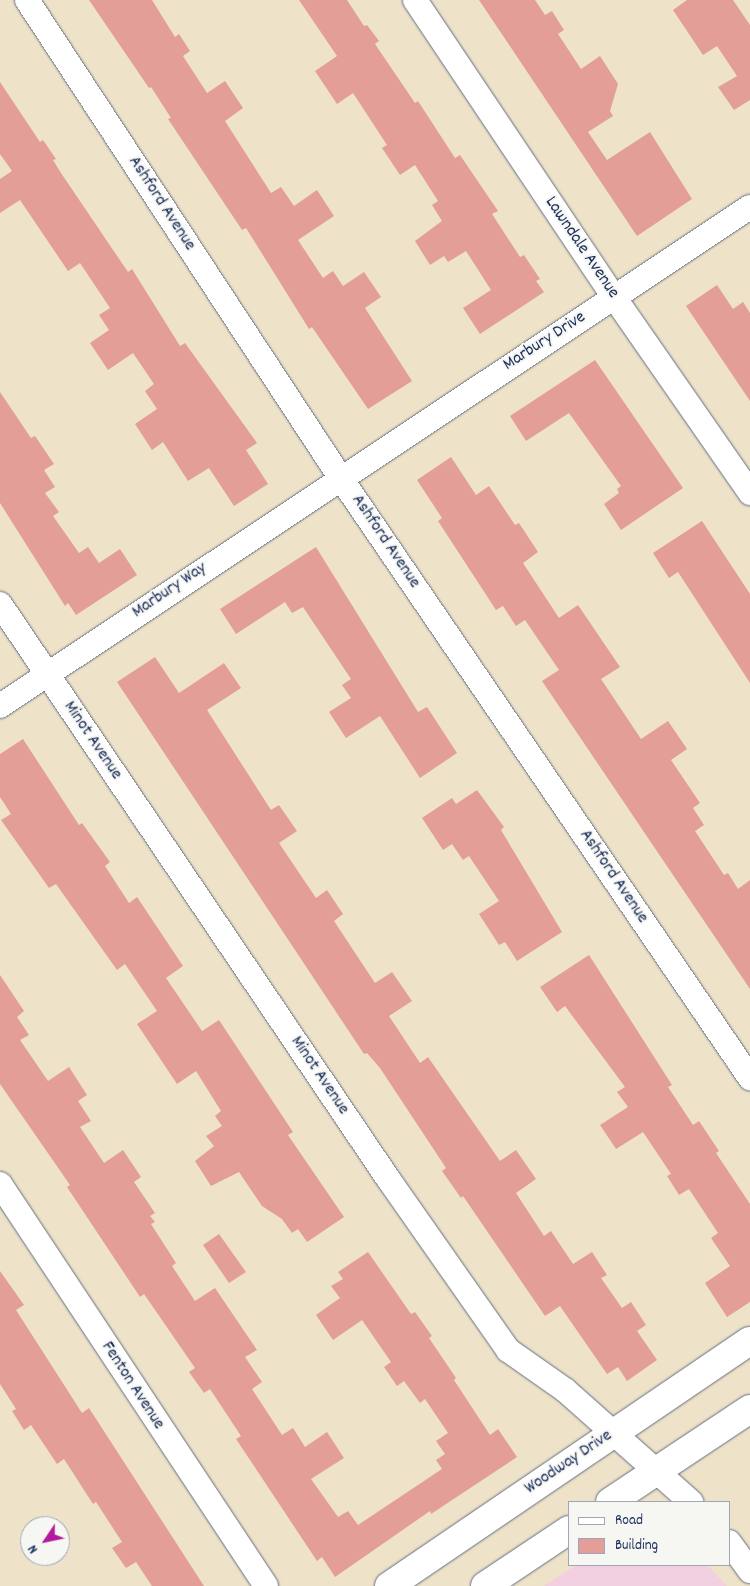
<!DOCTYPE html>
<style>
body{margin:0}
#map{position:relative;width:750px;height:1586px;overflow:hidden;background:#eee3c8;font-family:Dekko,sans-serif}
div>[style]{position:absolute}
[style*='--x']{left:calc(var(--x)*1px);top:calc(var(--y)*1px);width:calc(var(--w)*1px);rotate:calc(var(--a)*1deg)}
.built>*{inset:0;background:#f2cfe1}
.building>*{inset:0;background:#e39e98}
.roads{filter:drop-shadow(0 0 1px #656e83) drop-shadow(0 0 1px #656e83)}
.minor>*{height:24px;margin:-12px;padding:0 12px;transform-origin:12px;border-radius:12px;background:#fff}
.tertiary>*{height:28px;margin:-14px;padding:0 14px;transform-origin:14px;border-radius:14px;background:#fff}
span{translate:-50% -50%;white-space:nowrap;text-align:center;line-height:1.15;-webkit-text-stroke:4px #f6f6f2;paint-order:stroke}
.street-label{font-size:18px;color:#1b2f5e}
.legend{position:absolute;left:568px;top:1501px;width:162px;height:65px;box-sizing:border-box;background:#f6f6f2;border:1px solid #9ea6b7;margin:0;padding:6px 9px;list-style:none;font-size:15px;color:#1b2f5e}
.legend li{display:flex;align-items:center;gap:10px;height:25px}
.legend b{width:25px;border:1px solid #9ea6b7}
.north{position:absolute;left:20px;top:1516px;width:50px;height:50px;box-sizing:border-box;background:#f6f6f2;border:1px solid #9ea6b7;border-radius:50%;rotate:236deg;font-size:14px;font-weight:700;line-height:20px;text-align:center;color:#1b2f5e}
.north::after{content:'';display:block;margin:auto;width:18px;height:22px;background:#b5179e;clip-path:polygon(50% 0,100% 100%,50% 72%,0 100%)}
</style>
<div id="map">
<div class="built">
<div style="clip-path:polygon(576px 1565px,707px 1565px,727px 1586px,544px 1586px)"></div>
</div>
<div class="building">
<div style="clip-path:polygon(89px 0,152px 0,175px 37px,179px 34px,190px 51px,183px 56px,207px 93px,225px 81px,243px 108px,225px 121px,271px 193px,281px 187px,294px 206px,317px 190px,334px 216px,298px 240px,323px 278px,333px 271px,343px 286px,364px 272px,381px 297px,365px 308px,412px 381px,368px 409px,312px 327px,309px 329px,246px 228px,242px 230px,168px 119px,171px 118px,151px 87px,149px 88px)"></div>
<div style="clip-path:polygon(299px 0,347px 0,364px 26px,367px 25px,379px 41px,375px 44px,415px 103px,418px 101px,455px 158px,460px 155px,498px 211px,492px 214px,520px 257px,524px 255px,540px 279px,536px 281px,544px 292px,480px 334px,463px 308px,491px 290px,466px 251px,448px 262px,444px 256px,430px 265px,415px 241px,442px 221px,432px 205px,438px 201px,415px 165px,400px 175px,382px 148px,387px 145px,353px 93px,337px 104px,315px 71px,337px 56px)"></div>
<div style="clip-path:polygon(479px 0,535px 0,545px 15px,552px 11px,564px 30px,558px 34px,581px 69px,600px 56px,618px 84px,610px 111px,613px 116px,588px 132px,607px 160px,650px 132px,692px 199px,637px 236px)"></div>
<div style="clip-path:polygon(687px 0,733px 0,750px 25px,750px 100px,734px 110px,718px 87px,737px 76px,717px 46px,703px 55px,673px 10px)"></div>
<div style="clip-path:polygon(0 82px,40px 142px,43px 140px,56px 159px,53px 160px,61px 173px,128px 272px,132px 269px,180px 346px,185px 343px,257px 443px,246px 450px,268px 484px,234px 506px,209px 468px,188px 481px,163px 442px,152px 450px,135px 424px,157px 409px,145px 391px,154px 384px,133px 353px,108px 370px,90px 343px,109px 330px,99px 315px,110px 308px,80px 263px,68px 271px,20px 200px,0 213px,0 179px,12px 171px,0 154px)"></div>
<div style="clip-path:polygon(717px 285px,733px 309px,743px 302px,750px 313px,750px 401px,686px 306px)"></div>
<div style="clip-path:polygon(595px 360px,683px 488px,621px 530px,604px 504px,619px 493px,617px 489px,621px 486px,569px 413px,526px 441px,510px 416px)"></div>
<div style="clip-path:polygon(0 392px,31px 438px,35px 436px,54px 464px,44px 470px,55px 487px,45px 493px,59px 512px,53px 516px,79px 553px,88px 547px,99px 563px,120px 549px,137px 575px,76px 615px,68px 603px,65px 606px,0 503px)"></div>
<div style="clip-path:polygon(451px 457px,476px 495px,489px 486px,515px 525px,519px 523px,538px 552px,523px 563px,559px 618px,578px 605px,620px 667px,601px 679px,641px 739px,668px 721px,687px 749px,671px 760px,700px 803px,693px 808px,704px 825px,695px 831px,724px 875px,728px 873px,738px 889px,750px 880px,750px 989px,542px 681px,559px 670px,525px 620px,516px 626px,503px 606px,496px 610px,438px 521px,442px 518px,417px 480px)"></div>
<div style="clip-path:polygon(702px 521px,750px 594px,750px 683px,678px 572px,669px 578px,653px 553px)"></div>
<div style="clip-path:polygon(316px 547px,418px 712px,427px 707px,457px 753px,420px 778px,380px 716px,346px 738px,329px 712px,351px 698px,342px 685px,351px 679px,303px 607px,292px 613px,285px 602px,236px 634px,220px 609px)"></div>
<div style="clip-path:polygon(155px 657px,179px 693px,224px 663px,241px 688px,207px 710px,271px 810px,279px 805px,297px 831px,279px 843px,316px 898px,327px 890px,343px 914px,334px 921px,375px 983px,392px 972px,412px 1001px,389px 1016px,420px 1063px,428px 1057px,500px 1161px,516px 1150px,536px 1179px,516px 1193px,544px 1236px,551px 1231px,573px 1264px,592px 1252px,607px 1275px,601px 1278px,622px 1308px,631px 1302px,646px 1325px,637px 1331px,657px 1360px,627px 1381px,618px 1367px,607px 1374px,560px 1306px,545px 1316px,463px 1196px,461px 1198px,442px 1171px,446px 1168px,380px 1068px,367px 1053px,364px 1054px,117px 682px)"></div>
<div style="clip-path:polygon(23px 739px,79px 825px,82px 823px,110px 862px,105px 866px,129px 903px,137px 897px,183px 966px,166px 978px,202px 1031px,219px 1020px,293px 1132px,288px 1135px,344px 1217px,307px 1242px,298px 1229px,292px 1233px,282px 1219px,262px 1206px,239px 1172px,211px 1186px,195px 1161px,214px 1146px,206px 1136px,222px 1126px,215px 1116px,221px 1111px,196px 1071px,177px 1084px,137px 1024px,157px 1011px,125px 964px,117px 970px,56px 884px,49px 888px,1px 820px,11px 814px,0 797px,0 754px)"></div>
<div style="clip-path:polygon(477px 790px,504px 827px,501px 830px,562px 932px,517px 961px,505px 942px,499px 945px,479px 914px,499px 901px,469px 856px,463px 860px,452px 844px,443px 850px,422px 818px,452px 798px,456px 804px)"></div>
<div style="clip-path:polygon(589px 955px,672px 1085px,668px 1087px,693px 1125px,699px 1121px,719px 1151px,716px 1153px,750px 1204px,750px 1302px,727px 1317px,705px 1283px,730px 1266px,711px 1238px,718px 1233px,689px 1189px,679px 1195px,667px 1176px,671px 1174px,643px 1132px,616px 1149px,600px 1125px,628px 1107px,617px 1092px,625px 1087px,565px 1006px,557px 1012px,540px 987px)"></div>
<div style="clip-path:polygon(0 975px,24px 1011px,17px 1017px,29px 1035px,20px 1040px,48px 1081px,69px 1067px,87px 1095px,78px 1101px,91px 1121px,80px 1127px,104px 1163px,123px 1150px,141px 1177px,134px 1182px,155px 1213px,150px 1216px,155px 1222px,151px 1224px,176px 1263px,172px 1266px,195px 1301px,215px 1288px,257px 1350px,245px 1357px,262px 1382px,252px 1389px,282px 1435px,293px 1428px,305px 1447px,327px 1432px,344px 1458px,311px 1479px,338px 1517px,348px 1511px,358px 1525px,442px 1469px,436px 1460px,445px 1454px,436px 1441px,448px 1433px,425px 1399px,420px 1403px,404px 1381px,397px 1386px,384px 1367px,391px 1362px,362px 1320px,333px 1340px,316px 1315px,340px 1298px,331px 1286px,343px 1279px,338px 1272px,368px 1252px,411px 1314px,415px 1312px,432px 1336px,429px 1338px,456px 1378px,454px 1380px,490px 1435px,498px 1429px,517px 1457px,431px 1514px,430px 1511px,335px 1577px,322px 1557px,317px 1561px,236px 1439px,241px 1436px,210px 1389px,204px 1393px,189px 1372px,195px 1368px,144px 1294px,140px 1297px,67px 1187px,70px 1185px,0 1084px)"></div>
<div style="clip-path:polygon(219px 1234px,246px 1272px,229px 1283px,203px 1245px)"></div>
<div style="clip-path:polygon(0 1271px,24px 1305px,16px 1310px,82px 1413px,89px 1408px,204px 1586px,152px 1586px,136px 1562px,126px 1568px,112px 1548px,122px 1542px,96px 1502px,93px 1504px,64px 1459px,57px 1464px,31px 1425px,24px 1430px,12px 1411px,16px 1409px,0 1384px)"></div>
</div>
<div class="roads">
<div class="minor">
<div style="--x:27;--y:0;--w:571;--a:56.73"></div>
<div style="--x:340;--y:477;--w:728;--a:55.7"></div>
<div style="--x:415;--y:0;--w:358;--a:56.2"></div>
<div style="--x:614;--y:297;--w:239;--a:55.2"></div>
<div style="--x:0;--y:604;--w:695;--a:55.97"></div>
<div style="--x:389;--y:1180;--w:208;--a:55"></div>
<div style="--x:508;--y:1350;--w:70;--a:35.1"></div>
<div style="--x:565;--y:1390;--w:169;--a:41.6"></div>
<div style="--x:0;--y:706;--w:901;--a:-33.64"></div>
<div style="--x:0;--y:1184;--w:482;--a:56.5"></div>
<div style="--x:729;--y:1542;--w:36;--a:54"></div>
</div>
<div class="tertiary">
<div style="--x:610;--y:1502;--w:168;--a:-33.6"></div>
<div style="--x:389;--y:1586;--w:436;--a:-34.2"></div>
<div style="--x:485;--y:1586;--w:101;--a:-33.7"></div>
</div>
</div>
<div class="street-label">
<span style="left:161px;top:204px;rotate:57deg">Ashford Avenue</span>
<span style="left:581px;top:248px;rotate:56deg">Lawndale Avenue</span>
<span style="left:545px;top:342px;rotate:-33deg">Marbury Drive</span>
<span style="left:385px;top:542px;rotate:56deg">Ashford Avenue</span>
<span style="left:170px;top:591px;rotate:-34deg">Marbury Way</span>
<span style="left:92px;top:741px;rotate:56deg">Minot Avenue</span>
<span style="left:613px;top:877px;rotate:56deg">Ashford Avenue</span>
<span style="left:319px;top:1076px;rotate:56deg">Minot Avenue</span>
<span style="left:132px;top:1386px;rotate:57deg">Fenton Avenue</span>
<span style="left:569px;top:1463px;rotate:-34deg">Woodway Drive</span>
</div>
<ul class="legend">
<li><b style="height:6px;background:#fff"></b>Road</li>
<li><b style="height:14px;background:#e39e98"></b>Building</li>
</ul>
<div class="north">N</div>
</div>
